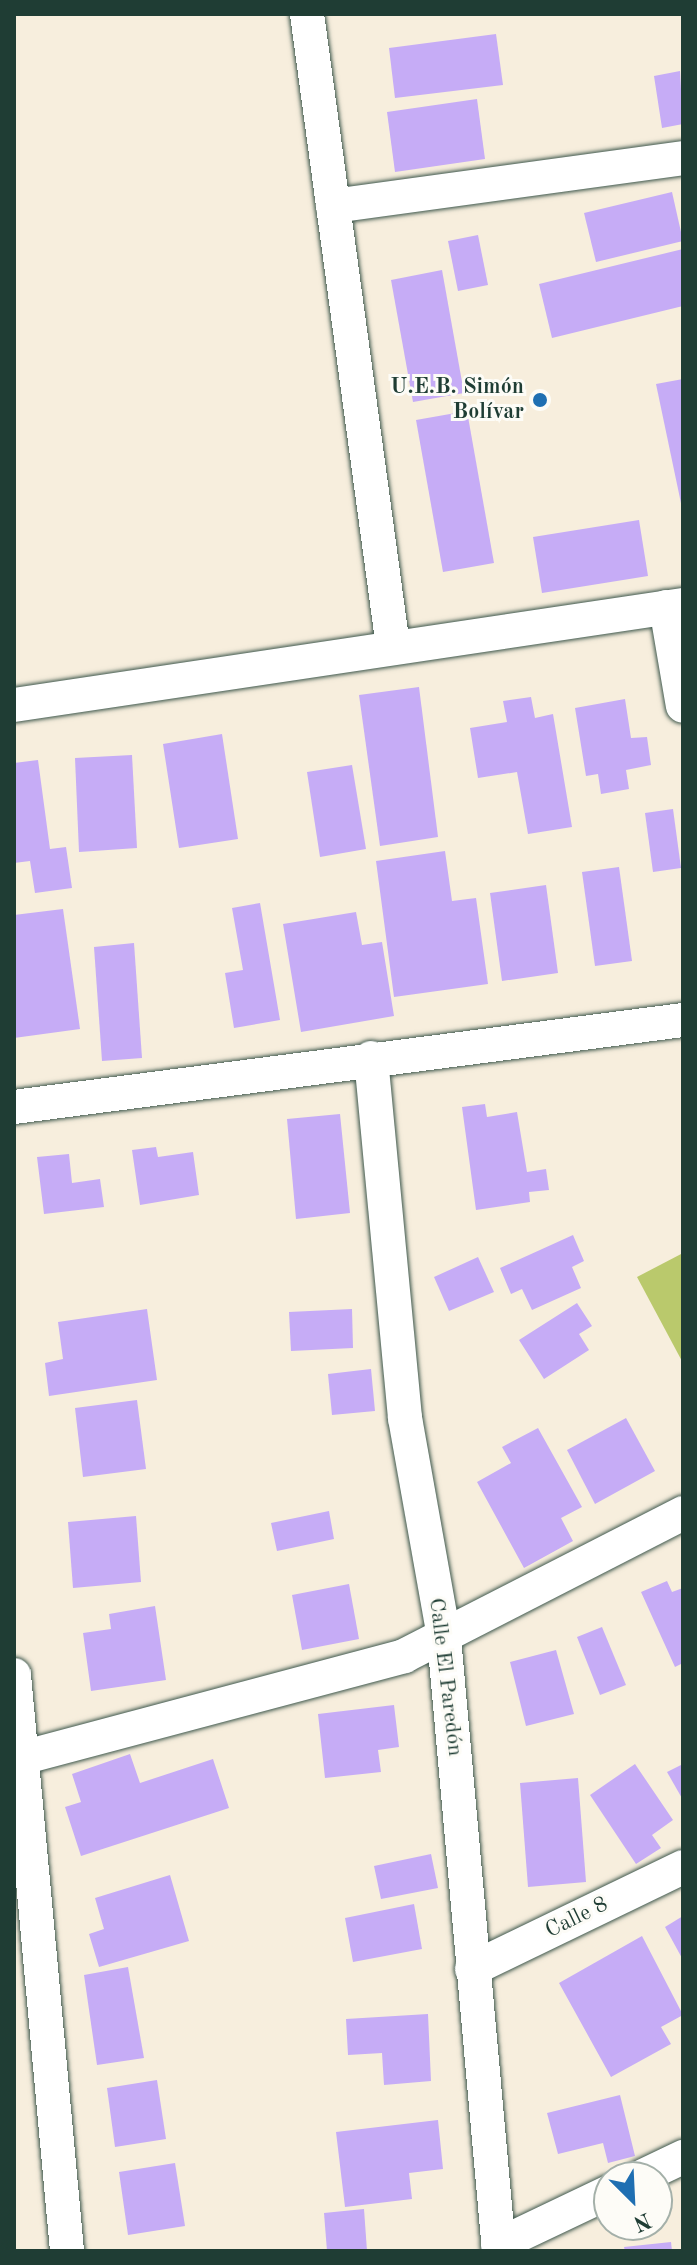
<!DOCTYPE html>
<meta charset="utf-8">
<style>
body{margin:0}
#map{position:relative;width:697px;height:2265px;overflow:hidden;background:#f7eedd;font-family:"Old Standard TT",serif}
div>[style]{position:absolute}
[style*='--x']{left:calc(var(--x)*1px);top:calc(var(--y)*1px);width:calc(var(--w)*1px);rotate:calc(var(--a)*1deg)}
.green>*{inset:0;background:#bac96c}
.building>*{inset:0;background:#c6acf6}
.roads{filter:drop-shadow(0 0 2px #3f584d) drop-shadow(0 0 2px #3f584d)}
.minor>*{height:34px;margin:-17px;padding:0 17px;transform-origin:17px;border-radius:17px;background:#fff}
.dots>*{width:22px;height:22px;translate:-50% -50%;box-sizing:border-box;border:4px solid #fdfcf7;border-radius:50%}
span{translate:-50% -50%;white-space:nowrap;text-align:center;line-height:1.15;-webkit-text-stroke:6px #fdfcf7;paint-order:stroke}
.poi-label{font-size:22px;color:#1f3d34;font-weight:700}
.right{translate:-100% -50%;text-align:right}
.street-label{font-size:22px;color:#1f3d34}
.frame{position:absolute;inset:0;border:16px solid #1f3d34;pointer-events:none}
.north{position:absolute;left:593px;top:2161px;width:80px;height:80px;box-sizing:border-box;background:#fdfcf7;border:2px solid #a4b0a9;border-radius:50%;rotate:156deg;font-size:22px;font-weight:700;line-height:32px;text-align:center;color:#1f3d34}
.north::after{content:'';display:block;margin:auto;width:28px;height:36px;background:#1f6fb2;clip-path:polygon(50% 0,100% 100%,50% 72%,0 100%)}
</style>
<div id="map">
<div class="green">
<div style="clip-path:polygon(683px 1253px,683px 1363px,637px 1277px)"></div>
</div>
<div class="building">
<div style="clip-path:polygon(496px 34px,503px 85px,395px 98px,389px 48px)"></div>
<div style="clip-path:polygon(680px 71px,683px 124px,662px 128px,654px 76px)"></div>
<div style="clip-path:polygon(477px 99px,485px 159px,395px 172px,387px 112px)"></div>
<div style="clip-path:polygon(672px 192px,683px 241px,596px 262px,584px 213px)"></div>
<div style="clip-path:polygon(478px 235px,488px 285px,458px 291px,448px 241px)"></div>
<div style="clip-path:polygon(683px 249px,683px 306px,552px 338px,539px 284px)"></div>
<div style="clip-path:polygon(442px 270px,464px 393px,413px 402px,391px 280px)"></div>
<div style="clip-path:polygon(683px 379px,683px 508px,682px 508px,656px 384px)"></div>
<div style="clip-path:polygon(467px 411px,494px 563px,443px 572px,416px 420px)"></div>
<div style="clip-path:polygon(639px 520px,648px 576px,542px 593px,533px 537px)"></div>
<div style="clip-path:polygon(419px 687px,438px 837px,380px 846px,359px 695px)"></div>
<div style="clip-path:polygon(531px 697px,535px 718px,553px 714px,572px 827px,528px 834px,517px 772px,478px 778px,470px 728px,507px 722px,503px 701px)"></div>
<div style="clip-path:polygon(625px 699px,631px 738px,647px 737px,651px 765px,626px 770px,629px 789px,601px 794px,598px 774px,586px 776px,575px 708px)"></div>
<div style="clip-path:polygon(222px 734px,238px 839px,179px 848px,163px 744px)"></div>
<div style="clip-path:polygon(132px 755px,137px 848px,79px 852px,75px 758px)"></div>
<div style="clip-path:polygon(38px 760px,50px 849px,66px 847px,72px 888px,35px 893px,30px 861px,14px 863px,14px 763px)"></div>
<div style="clip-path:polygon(352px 765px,366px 849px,320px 857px,307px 772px)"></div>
<div style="clip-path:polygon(673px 809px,681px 868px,653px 872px,645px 813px)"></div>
<div style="clip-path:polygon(445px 851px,452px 901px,476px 898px,488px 984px,394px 997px,376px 861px)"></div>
<div style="clip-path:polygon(619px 867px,632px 961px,595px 966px,582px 872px)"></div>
<div style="clip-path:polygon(546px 885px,558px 973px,502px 981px,490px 893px)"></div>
<div style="clip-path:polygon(260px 903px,280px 1020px,234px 1028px,225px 973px,243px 970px,232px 908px)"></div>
<div style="clip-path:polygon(63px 909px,80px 1029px,14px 1038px,14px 915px)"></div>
<div style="clip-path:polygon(356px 912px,362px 945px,382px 942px,394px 1016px,301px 1032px,283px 924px)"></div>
<div style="clip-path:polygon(134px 943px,142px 1058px,102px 1061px,94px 947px)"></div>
<div style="clip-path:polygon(485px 1104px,487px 1117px,517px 1112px,527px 1172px,546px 1169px,549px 1190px,529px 1192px,530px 1202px,476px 1210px,462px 1107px)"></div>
<div style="clip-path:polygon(340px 1114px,350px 1213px,296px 1219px,287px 1119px)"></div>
<div style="clip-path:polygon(156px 1147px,158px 1157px,193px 1152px,199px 1195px,140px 1205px,132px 1150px)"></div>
<div style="clip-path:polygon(69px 1154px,72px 1183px,100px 1179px,104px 1207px,44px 1214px,37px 1157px)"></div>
<div style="clip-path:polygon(573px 1235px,584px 1261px,572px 1267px,581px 1288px,532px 1310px,522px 1289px,511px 1294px,500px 1268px)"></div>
<div style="clip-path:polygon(478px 1257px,494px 1292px,449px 1311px,434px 1277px)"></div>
<div style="clip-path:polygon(577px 1303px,592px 1326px,579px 1334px,589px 1350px,544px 1379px,519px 1340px)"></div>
<div style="clip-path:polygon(147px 1309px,157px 1380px,49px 1396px,45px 1363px,63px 1359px,58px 1322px)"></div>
<div style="clip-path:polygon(352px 1309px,353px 1348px,291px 1351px,289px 1312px)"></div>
<div style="clip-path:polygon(371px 1369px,375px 1411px,332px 1415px,328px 1374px)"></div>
<div style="clip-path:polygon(137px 1400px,146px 1469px,83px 1477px,75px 1408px)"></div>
<div style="clip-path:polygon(626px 1418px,655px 1471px,595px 1504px,567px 1450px)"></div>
<div style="clip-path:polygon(538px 1428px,582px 1507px,561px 1518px,573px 1541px,524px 1568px,477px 1482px,511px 1463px,502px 1447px)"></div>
<div style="clip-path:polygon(329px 1511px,334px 1539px,277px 1551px,271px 1523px)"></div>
<div style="clip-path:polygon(136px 1516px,141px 1582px,73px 1588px,68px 1522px)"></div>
<div style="clip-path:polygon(667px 1581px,672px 1592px,683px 1588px,683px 1663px,675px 1667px,641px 1592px)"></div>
<div style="clip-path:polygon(349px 1584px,359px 1639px,302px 1650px,292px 1595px)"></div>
<div style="clip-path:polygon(155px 1606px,166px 1680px,91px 1691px,83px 1633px,111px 1629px,109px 1614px)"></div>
<div style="clip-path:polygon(602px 1627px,626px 1685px,600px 1695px,577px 1637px)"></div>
<div style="clip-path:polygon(556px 1650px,574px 1714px,526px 1726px,510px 1662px)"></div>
<div style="clip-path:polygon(394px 1705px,399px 1747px,378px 1750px,381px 1772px,325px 1778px,318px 1714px)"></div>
<div style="clip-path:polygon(130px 1754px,140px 1783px,213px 1759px,229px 1808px,81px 1856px,65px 1807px,81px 1802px,72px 1774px)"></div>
<div style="clip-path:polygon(635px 1764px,673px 1820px,652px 1835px,661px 1848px,636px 1864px,590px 1795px)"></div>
<div style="clip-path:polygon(683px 1764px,683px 1800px,667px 1772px)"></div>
<div style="clip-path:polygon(578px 1778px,586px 1882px,528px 1887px,520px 1783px)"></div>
<div style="clip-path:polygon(431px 1854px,438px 1888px,381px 1899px,374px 1866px)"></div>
<div style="clip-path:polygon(170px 1875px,189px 1941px,99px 1967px,89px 1934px,104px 1929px,95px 1898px)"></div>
<div style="clip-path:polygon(414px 1904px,422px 1949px,353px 1962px,345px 1918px)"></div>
<div style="clip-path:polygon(683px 1916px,683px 1960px,665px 1927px)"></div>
<div style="clip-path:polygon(642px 1936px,683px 2015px,661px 2027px,671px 2044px,611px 2077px,559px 1983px)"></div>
<div style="clip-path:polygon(128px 1967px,144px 2058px,97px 2065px,84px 1975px)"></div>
<div style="clip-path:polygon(428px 2014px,431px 2081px,384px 2085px,382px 2053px,348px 2055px,346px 2019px)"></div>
<div style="clip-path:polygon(157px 2080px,166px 2139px,115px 2147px,107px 2088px)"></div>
<div style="clip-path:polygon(620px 2095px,635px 2156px,608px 2163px,603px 2143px,558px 2154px,547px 2113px)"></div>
<div style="clip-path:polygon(438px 2120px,443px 2169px,409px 2173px,412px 2199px,345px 2207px,336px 2132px)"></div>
<div style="clip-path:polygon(175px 2163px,185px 2226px,128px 2235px,119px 2172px)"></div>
<div style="clip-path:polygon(364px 2209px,367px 2251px,327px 2251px,324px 2213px)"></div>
<div style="clip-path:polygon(671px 2242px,672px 2251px,625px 2251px,624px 2247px)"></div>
</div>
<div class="roads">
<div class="minor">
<div style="--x:307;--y:14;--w:639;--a:82.26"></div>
<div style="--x:333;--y:206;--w:353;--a:-7.8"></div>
<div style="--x:666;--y:607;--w:100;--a:80.3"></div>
<div style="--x:14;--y:705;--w:676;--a:-8.5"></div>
<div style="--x:371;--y:1058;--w:362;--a:84.6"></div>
<div style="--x:405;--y:1418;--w:223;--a:79.9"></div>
<div style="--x:444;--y:1638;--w:615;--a:84.87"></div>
<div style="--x:14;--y:1107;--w:675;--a:-7.41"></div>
<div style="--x:14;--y:1675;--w:578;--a:84.74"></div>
<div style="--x:14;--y:1760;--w:404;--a:-14.9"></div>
<div style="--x:404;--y:1656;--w:314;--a:-27.1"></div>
<div style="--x:472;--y:1969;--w:234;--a:-25.8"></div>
<div style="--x:641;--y:2177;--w:47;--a:-25.5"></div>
<div style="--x:498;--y:2245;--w:123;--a:-25.5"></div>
</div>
</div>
<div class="dots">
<div style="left:540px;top:400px;background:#1f6fb2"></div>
</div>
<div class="poi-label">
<span class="right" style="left:524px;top:400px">U.E.B. Simón<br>Bolívar</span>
</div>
<div class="street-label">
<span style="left:445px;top:1677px;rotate:83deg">Calle El Paredón</span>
<span style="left:577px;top:1918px;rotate:-26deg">Calle 8</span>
</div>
<div class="frame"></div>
<div class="north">N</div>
</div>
